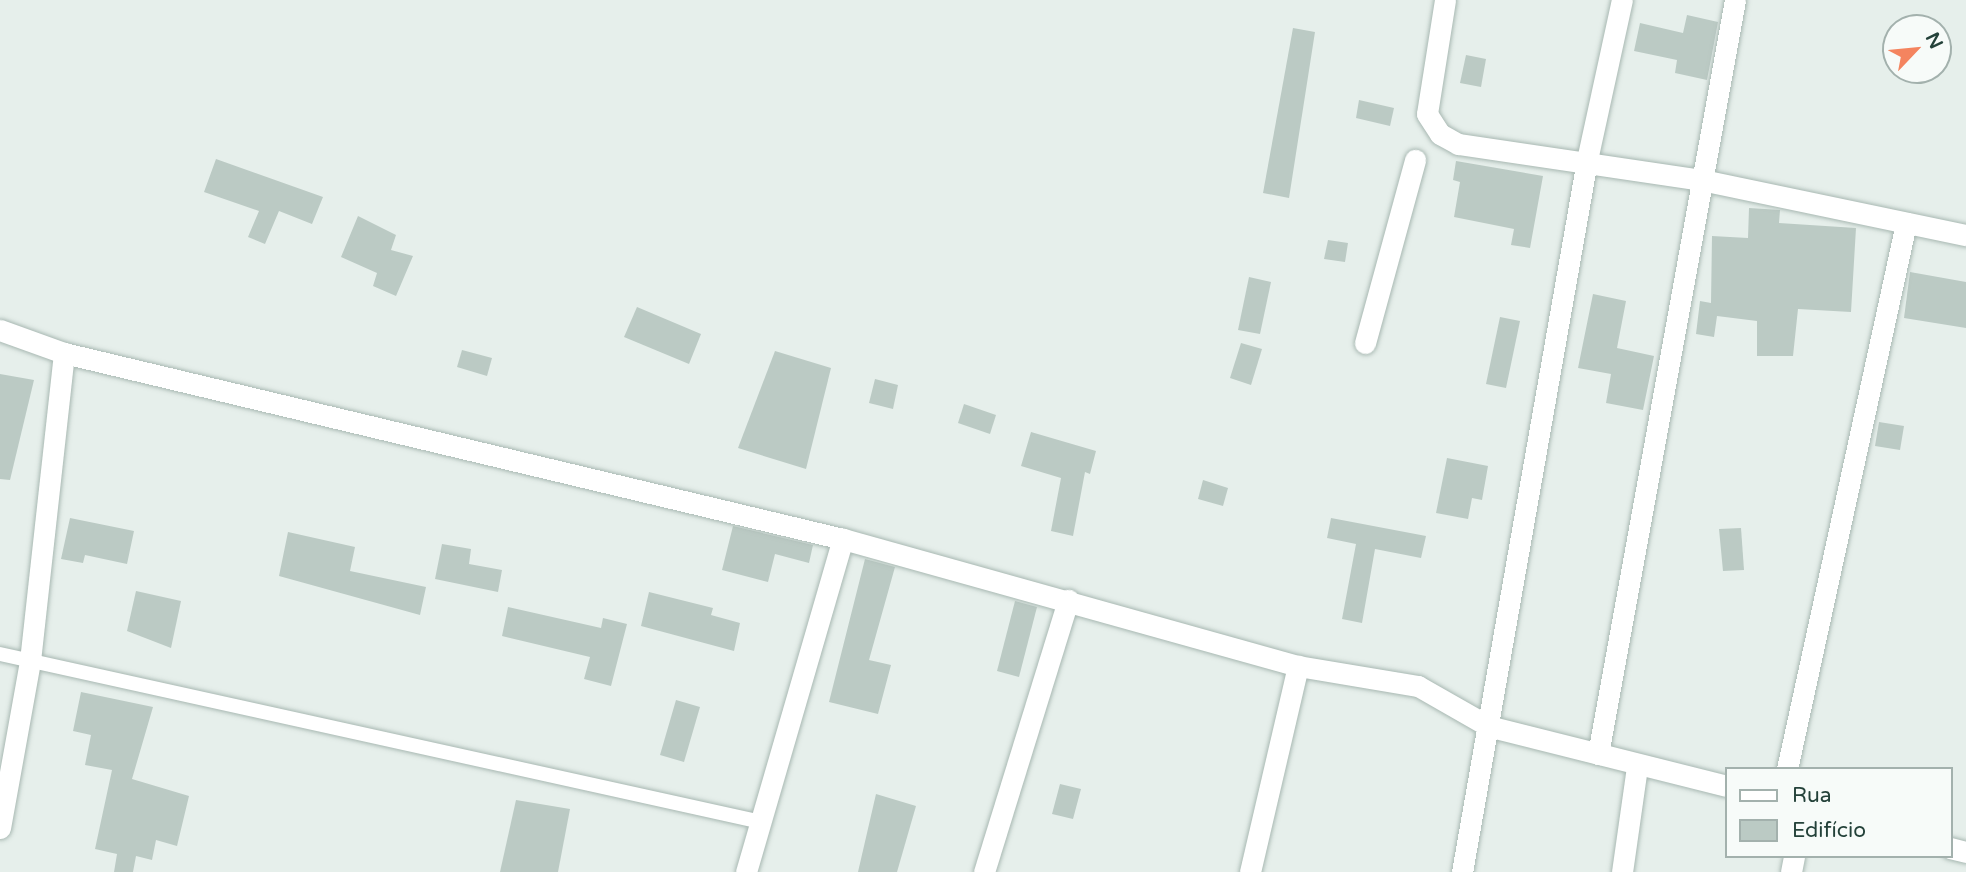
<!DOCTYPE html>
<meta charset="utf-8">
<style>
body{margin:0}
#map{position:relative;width:1966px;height:872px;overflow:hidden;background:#e6efeb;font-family:"Varela Round",sans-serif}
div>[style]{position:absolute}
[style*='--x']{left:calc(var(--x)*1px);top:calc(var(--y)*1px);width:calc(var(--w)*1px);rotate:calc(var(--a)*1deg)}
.building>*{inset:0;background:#bbcac4}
.roads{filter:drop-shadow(0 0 2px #a8b8b2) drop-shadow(0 0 2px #a8b8b2)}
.lane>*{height:14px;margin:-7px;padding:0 7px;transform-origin:7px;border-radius:7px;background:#fff}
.street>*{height:21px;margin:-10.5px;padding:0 10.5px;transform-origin:10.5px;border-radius:10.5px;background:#fff}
span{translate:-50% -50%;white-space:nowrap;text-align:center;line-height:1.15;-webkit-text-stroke:5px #f7fbf9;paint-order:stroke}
.legend{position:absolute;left:1725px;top:767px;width:228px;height:91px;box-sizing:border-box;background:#f7fbf9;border:2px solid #a3b1ad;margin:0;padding:9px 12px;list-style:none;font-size:21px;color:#24423a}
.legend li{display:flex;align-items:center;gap:14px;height:35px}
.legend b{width:35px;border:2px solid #a3b1ad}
.north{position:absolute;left:1882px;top:14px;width:70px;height:70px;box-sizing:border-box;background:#f7fbf9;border:2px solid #a3b1ad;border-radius:50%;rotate:64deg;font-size:19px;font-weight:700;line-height:28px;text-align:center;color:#24423a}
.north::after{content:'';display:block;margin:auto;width:24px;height:32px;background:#f4845f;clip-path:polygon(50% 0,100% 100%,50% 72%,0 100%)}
</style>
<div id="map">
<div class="building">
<div style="clip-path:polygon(1687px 15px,1718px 22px,1707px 80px,1675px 73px,1677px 60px,1634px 51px,1640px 23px,1683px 33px)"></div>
<div style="clip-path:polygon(1293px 28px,1315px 32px,1289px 198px,1263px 193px)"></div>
<div style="clip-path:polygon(1466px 55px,1486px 59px,1481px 87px,1460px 83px)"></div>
<div style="clip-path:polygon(1359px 100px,1394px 108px,1390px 126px,1356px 118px)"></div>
<div style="clip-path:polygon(216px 159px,323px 197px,312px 224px,279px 211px,265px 244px,248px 237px,259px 211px,204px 192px)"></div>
<div style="clip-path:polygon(1456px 161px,1543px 176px,1530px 248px,1511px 245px,1514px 229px,1454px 217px,1460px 182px,1453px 180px)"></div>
<div style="clip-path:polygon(1749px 208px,1780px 210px,1779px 223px,1856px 228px,1851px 312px,1798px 309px,1793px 356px,1757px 356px,1757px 321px,1717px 316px,1714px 337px,1696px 334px,1700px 301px,1711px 303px,1712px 236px,1748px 238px)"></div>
<div style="clip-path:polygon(358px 216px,396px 235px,391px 250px,413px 256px,396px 296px,373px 286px,377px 273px,341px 257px)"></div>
<div style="clip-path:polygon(1328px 240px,1348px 243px,1345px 262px,1324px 259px)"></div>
<div style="clip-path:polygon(1910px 272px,1966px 282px,1966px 328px,1904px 318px)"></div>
<div style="clip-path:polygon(1249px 277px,1271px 282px,1260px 334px,1238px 330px)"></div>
<div style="clip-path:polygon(1593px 294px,1626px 301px,1617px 348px,1654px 356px,1643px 410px,1606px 403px,1611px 374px,1578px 368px)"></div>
<div style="clip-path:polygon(637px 307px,701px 334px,689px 364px,624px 337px)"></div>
<div style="clip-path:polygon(1500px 317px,1520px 321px,1506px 388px,1486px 384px)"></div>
<div style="clip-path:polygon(1241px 343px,1262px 349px,1251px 385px,1230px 378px)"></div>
<div style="clip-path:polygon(462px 350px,492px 358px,487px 376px,457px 367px)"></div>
<div style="clip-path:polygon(775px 351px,831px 368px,806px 469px,738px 448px)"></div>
<div style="clip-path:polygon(0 374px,34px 380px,10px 480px,0 479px)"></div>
<div style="clip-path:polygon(875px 379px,898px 385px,893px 409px,869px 403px)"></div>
<div style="clip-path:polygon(964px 404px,996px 415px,990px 434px,958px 423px)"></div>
<div style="clip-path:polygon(1879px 422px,1904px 426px,1900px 450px,1875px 446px)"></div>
<div style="clip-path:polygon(1031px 432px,1096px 451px,1090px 474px,1085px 472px,1073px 536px,1051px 531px,1061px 478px,1021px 466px)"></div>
<div style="clip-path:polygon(1447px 458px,1488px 466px,1482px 500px,1472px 498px,1468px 519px,1436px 513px)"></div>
<div style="clip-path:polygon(1203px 480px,1228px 488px,1223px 506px,1198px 499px)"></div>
<div style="clip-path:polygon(70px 518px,134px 531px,127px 564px,85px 555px,83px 563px,61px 559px)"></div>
<div style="clip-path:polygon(1331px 518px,1426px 536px,1421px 558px,1375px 549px,1362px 623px,1342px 619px,1356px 544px,1327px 538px)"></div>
<div style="clip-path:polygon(733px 526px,813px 545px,809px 563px,775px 554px,768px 582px,722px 570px)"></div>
<div style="clip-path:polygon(1741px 528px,1744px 570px,1723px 571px,1719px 529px)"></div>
<div style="clip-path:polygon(288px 532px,355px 547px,350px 571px,426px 587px,420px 615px,279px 576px)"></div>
<div style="clip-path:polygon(442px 544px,471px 549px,469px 564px,502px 570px,498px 592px,435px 579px)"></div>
<div style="clip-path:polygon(865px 559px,895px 567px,869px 660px,891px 665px,878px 714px,829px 702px)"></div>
<div style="clip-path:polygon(136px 591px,181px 601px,171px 648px,127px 631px)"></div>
<div style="clip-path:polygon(649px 592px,713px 608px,711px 615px,740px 623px,734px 651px,641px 626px)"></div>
<div style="clip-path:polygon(1015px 601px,1037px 607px,1019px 677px,997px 671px)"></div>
<div style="clip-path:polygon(508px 607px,601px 628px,603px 618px,627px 624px,611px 686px,584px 679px,590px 657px,502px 636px)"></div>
<div style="clip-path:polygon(81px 692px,153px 707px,132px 779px,189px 796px,177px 846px,156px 840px,152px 860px,136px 856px,133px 872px,114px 872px,117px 854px,95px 849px,112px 770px,85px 765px,91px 735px,73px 731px)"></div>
<div style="clip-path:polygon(676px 700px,700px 707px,684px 762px,660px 755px)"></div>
<div style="clip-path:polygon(1060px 784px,1081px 789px,1073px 819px,1052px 814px)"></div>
<div style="clip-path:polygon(876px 794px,916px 806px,897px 872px,858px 872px)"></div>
<div style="clip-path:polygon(516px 800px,570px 809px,558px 872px,500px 872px)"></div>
</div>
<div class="roads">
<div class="lane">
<div style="--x:0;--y:654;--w:779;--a:12.45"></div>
</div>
<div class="street">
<div style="--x:1445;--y:0;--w:115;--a:99"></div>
<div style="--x:1427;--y:114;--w:24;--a:57"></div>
<div style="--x:1440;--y:134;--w:21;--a:29"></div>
<div style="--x:1458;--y:144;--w:247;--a:8.4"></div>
<div style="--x:1702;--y:180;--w:270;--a:11.8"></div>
<div style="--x:0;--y:330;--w:68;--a:19.8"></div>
<div style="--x:64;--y:353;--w:801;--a:13.43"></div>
<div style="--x:843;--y:539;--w:472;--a:15.6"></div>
<div style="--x:1298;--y:666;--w:122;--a:9.5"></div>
<div style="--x:1418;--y:686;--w:81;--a:29.7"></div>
<div style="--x:1488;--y:726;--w:245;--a:14.1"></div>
<div style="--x:1365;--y:343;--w:190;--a:-74.7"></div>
<div style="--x:1598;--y:754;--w:766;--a:-79.7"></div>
<div style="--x:1787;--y:769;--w:559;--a:-77.7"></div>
<div style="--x:0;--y:828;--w:170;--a:-79.8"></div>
<div style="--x:30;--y:661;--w:310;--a:-83.7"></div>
<div style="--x:1950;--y:848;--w:16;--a:14"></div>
<div style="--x:746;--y:872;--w:347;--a:-73.8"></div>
<div style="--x:984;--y:872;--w:285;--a:-72.8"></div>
<div style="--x:1250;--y:872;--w:212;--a:-76.9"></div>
<div style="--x:1462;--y:872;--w:723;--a:-80.04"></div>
<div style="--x:1587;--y:160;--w:164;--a:-77.7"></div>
<div style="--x:1622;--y:872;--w:107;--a:-81.9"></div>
<div style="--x:1791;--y:872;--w:16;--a:-79"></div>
</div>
</div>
<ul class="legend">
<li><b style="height:9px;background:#fff"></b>Rua</li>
<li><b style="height:19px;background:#bbcac4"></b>Edifício</li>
</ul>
<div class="north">N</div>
</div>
